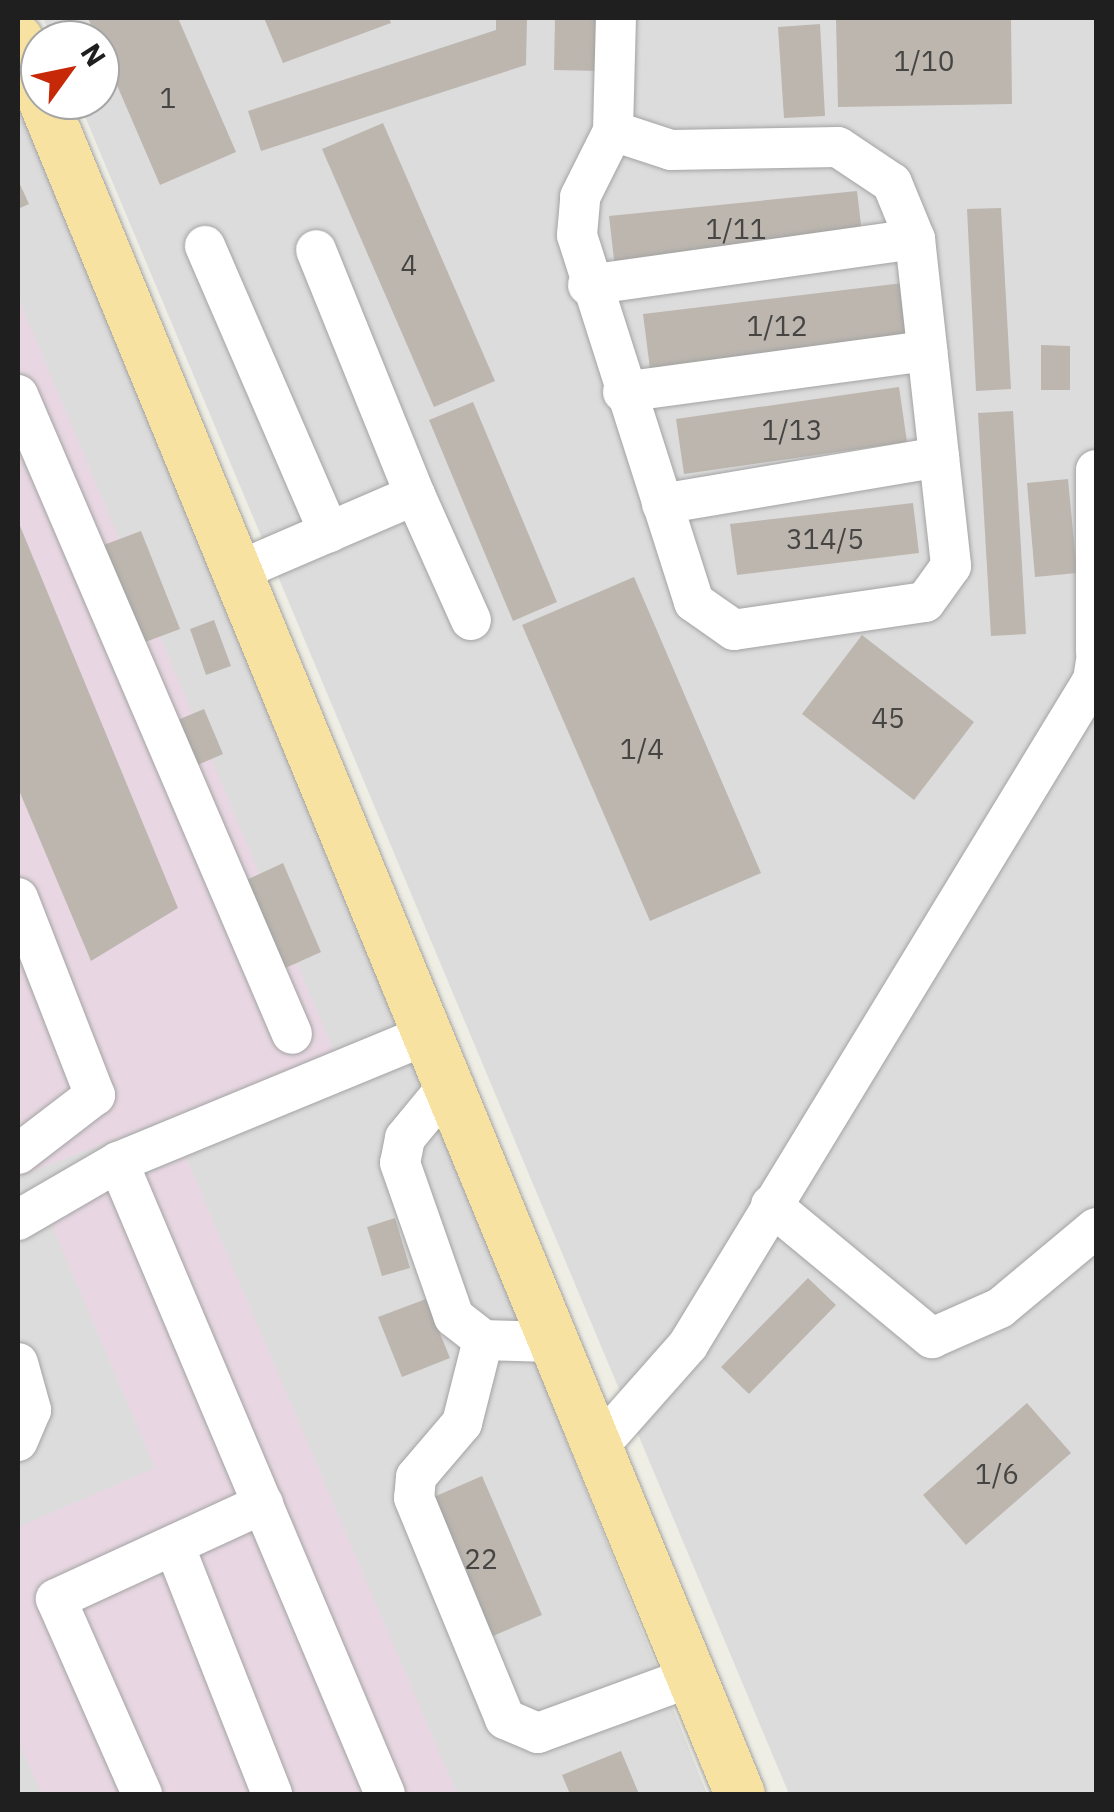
<!DOCTYPE html>
<style>
body{margin:0}
#map{position:relative;width:1114px;height:1812px;overflow:hidden;background:#efeee5;font-family:"IBM Plex Sans",sans-serif}
div>[style]{position:absolute}
[style*='--x']{left:calc(var(--x)*1px);top:calc(var(--y)*1px);width:calc(var(--w)*1px);rotate:calc(var(--a)*1deg)}
.residential>*{inset:0;background:#dddcdc}
.industrial>*{inset:0;background:#e8d7e2}
.building>*{inset:0;background:#bcb6af}
.roads{filter:drop-shadow(0 0 2px #a3a3a3) drop-shadow(0 0 2px #a3a3a3)}
.minor>*{height:40px;margin:-20px;padding:0 20px;transform-origin:20px;border-radius:20px;background:#fff}
.major>*{height:50px;margin:-25px;padding:0 25px;transform-origin:25px;border-radius:25px;background:#f8e2a1}
span{translate:-50% -50%;white-space:nowrap;text-align:center;line-height:1.15;-webkit-text-stroke:8px #fff;paint-order:stroke}
.number-label{font-size:28px;color:#464543}
.number-label span{-webkit-text-stroke-width:0}
.frame{position:absolute;inset:0;border:20px solid #1f1f1f;pointer-events:none}
.north{position:absolute;left:20px;top:20px;width:100px;height:100px;box-sizing:border-box;background:#fff;border:2px solid #a5a5a5;border-radius:50%;rotate:57deg;font-size:28px;font-weight:700;line-height:40px;text-align:center;color:#1f1f1f}
.north::after{content:'';display:block;margin:auto;width:35px;height:45px;background:#c62808;clip-path:polygon(50% 0,100% 100%,50% 72%,0 100%)}
</style>
<div id="map">
<div class="residential">
<div style="clip-path:polygon(43px 18px,1096px 18px,1096px 1794px,789px 1794px,78px 100px,100px 100px,100px 40px,52px 40px)"></div>
<div style="clip-path:polygon(18px 63px,707px 1794px,18px 1794px)"></div>
</div>
<div class="industrial">
<div style="clip-path:polygon(18px 297px,335px 1054px,18px 1177px)"></div>
<div style="clip-path:polygon(186px 1157px,457px 1794px,41px 1794px,18px 1739px,18px 1527px,155px 1468px,48px 1216px)"></div>
</div>
<div class="building">
<div style="clip-path:polygon(88px 18px,178px 18px,236px 152px,160px 185px)"></div>
<div style="clip-path:polygon(264px 18px,389px 18px,391px 23px,283px 63px)"></div>
<div style="clip-path:polygon(496px 18px,527px 18px,526px 65px,261px 151px,248px 111px,496px 30px)"></div>
<div style="clip-path:polygon(555px 18px,601px 18px,600px 71px,554px 70px)"></div>
<div style="clip-path:polygon(836px 18px,1011px 18px,1012px 104px,838px 107px)"></div>
<div style="clip-path:polygon(820px 24px,825px 116px,784px 118px,778px 27px)"></div>
<div style="clip-path:polygon(383px 123px,495px 381px,434px 407px,322px 149px)"></div>
<div style="clip-path:polygon(18px 180px,29px 204px,18px 209px)"></div>
<div style="clip-path:polygon(857px 191px,863px 242px,615px 268px,609px 216px)"></div>
<div style="clip-path:polygon(1001px 208px,1011px 389px,976px 391px,967px 209px)"></div>
<div style="clip-path:polygon(903px 283px,911px 338px,650px 369px,643px 314px)"></div>
<div style="clip-path:polygon(1041px 345px,1070px 346px,1070px 390px,1041px 390px)"></div>
<div style="clip-path:polygon(899px 387px,907px 442px,684px 474px,676px 419px)"></div>
<div style="clip-path:polygon(473px 402px,557px 602px,513px 621px,429px 420px)"></div>
<div style="clip-path:polygon(1013px 411px,1026px 634px,991px 636px,978px 413px)"></div>
<div style="clip-path:polygon(1068px 479px,1077px 573px,1035px 577px,1027px 483px)"></div>
<div style="clip-path:polygon(913px 503px,919px 553px,737px 575px,730px 524px)"></div>
<div style="clip-path:polygon(18px 521px,178px 908px,91px 961px,18px 788px)"></div>
<div style="clip-path:polygon(141px 531px,180px 629px,140px 644px,101px 546px)"></div>
<div style="clip-path:polygon(634px 577px,761px 873px,650px 921px,522px 625px)"></div>
<div style="clip-path:polygon(214px 620px,231px 666px,206px 675px,190px 629px)"></div>
<div style="clip-path:polygon(862px 635px,974px 722px,914px 800px,802px 714px)"></div>
<div style="clip-path:polygon(204px 709px,223px 754px,186px 770px,168px 724px)"></div>
<div style="clip-path:polygon(283px 863px,321px 952px,281px 970px,242px 882px)"></div>
<div style="clip-path:polygon(395px 1218px,410px 1268px,382px 1276px,367px 1227px)"></div>
<div style="clip-path:polygon(808px 1278px,836px 1305px,749px 1394px,721px 1367px)"></div>
<div style="clip-path:polygon(426px 1299px,450px 1358px,402px 1377px,378px 1317px)"></div>
<div style="clip-path:polygon(1027px 1403px,1071px 1453px,966px 1545px,923px 1495px)"></div>
<div style="clip-path:polygon(482px 1476px,542px 1615px,481px 1641px,420px 1503px)"></div>
<div style="clip-path:polygon(621px 1751px,639px 1794px,570px 1794px,562px 1775px)"></div>
</div>
<div class="roads">
<div class="minor">
<div style="--x:613;--y:131;--w:61;--a:18.1"></div>
<div style="--x:671;--y:150;--w:167;--a:-1"></div>
<div style="--x:838;--y:147;--w:65;--a:33.7"></div>
<div style="--x:892;--y:183;--w:61;--a:67.7"></div>
<div style="--x:915;--y:239;--w:329;--a:83.7"></div>
<div style="--x:951;--y:566;--w:44;--a:125.8"></div>
<div style="--x:925;--y:602;--w:193;--a:171.7"></div>
<div style="--x:734;--y:630;--w:49;--a:-145"></div>
<div style="--x:694;--y:602;--w:385;--a:-107.7"></div>
<div style="--x:577;--y:235;--w:38;--a:-85"></div>
<div style="--x:580;--y:197;--w:74;--a:-63.4"></div>
<div style="--x:613;--y:131;--w:113;--a:-88.5"></div>
<div style="--x:205;--y:246;--w:312;--a:66.6"></div>
<div style="--x:588;--y:285;--w:330;--a:-8"></div>
<div style="--x:623;--y:392;--w:307;--a:-7.7"></div>
<div style="--x:18;--y:395;--w:695;--a:66.79"></div>
<div style="--x:1096;--y:470;--w:182;--a:90"></div>
<div style="--x:415;--y:495;--w:137;--a:65.9"></div>
<div style="--x:662;--y:504;--w:281;--a:-9.6"></div>
<div style="--x:236;--y:572;--w:195;--a:-23.3"></div>
<div style="--x:415;--y:495;--w:264;--a:-112"></div>
<div style="--x:18;--y:898;--w:212;--a:68.7"></div>
<div style="--x:95;--y:1095;--w:97;--a:142.5"></div>
<div style="--x:447;--y:1087;--w:66;--a:129.5"></div>
<div style="--x:405;--y:1138;--w:25;--a:101"></div>
<div style="--x:400;--y:1163;--w:163;--a:70.7"></div>
<div style="--x:454;--y:1317;--w:37;--a:38"></div>
<div style="--x:483;--y:1340;--w:86;--a:104.2"></div>
<div style="--x:462;--y:1423;--w:71;--a:130.4"></div>
<div style="--x:416;--y:1477;--w:21;--a:95"></div>
<div style="--x:414;--y:1498;--w:239;--a:67.6"></div>
<div style="--x:505;--y:1719;--w:36;--a:23"></div>
<div style="--x:538;--y:1733;--w:163;--a:-20.1"></div>
<div style="--x:118;--y:1162;--w:686;--a:67.1"></div>
<div style="--x:771;--y:1205;--w:209;--a:39.6"></div>
<div style="--x:932;--y:1338;--w:74;--a:-23.8"></div>
<div style="--x:1000;--y:1308;--w:125;--a:-39.8"></div>
<div style="--x:18;--y:1220;--w:116;--a:-30.1"></div>
<div style="--x:118;--y:1162;--w:333;--a:-22.4"></div>
<div style="--x:483;--y:1340;--w:67;--a:1.7"></div>
<div style="--x:18;--y:1363;--w:49;--a:74.5"></div>
<div style="--x:31;--y:1410;--w:34;--a:113"></div>
<div style="--x:596;--y:1449;--w:139;--a:-48.5"></div>
<div style="--x:688;--y:1345;--w:779;--a:-58.66"></div>
<div style="--x:1093;--y:680;--w:20;--a:-81"></div>
<div style="--x:174;--y:1545;--w:268;--a:68.5"></div>
<div style="--x:142;--y:1794;--w:213;--a:-113.8"></div>
<div style="--x:56;--y:1599;--w:228;--a:-24.7"></div>
</div>
<div class="major">
<div style="--x:18;--y:39;--w:59;--a:68.2"></div>
<div style="--x:43;--y:100;--w:1832;--a:67.64"></div>
</div>
</div>
<div class="number-label">
<span style="left:924px;top:61px">1/10</span>
<span style="left:168px;top:98px">1</span>
<span style="left:736px;top:229px">1/11</span>
<span style="left:409px;top:265px">4</span>
<span style="left:777px;top:326px">1/12</span>
<span style="left:792px;top:430px">1/13</span>
<span style="left:825px;top:539px">314/5</span>
<span style="left:888px;top:718px">45</span>
<span style="left:642px;top:749px">1/4</span>
<span style="left:997px;top:1474px">1/6</span>
<span style="left:481px;top:1559px">22</span>
</div>
<div class="frame"></div>
<div class="north">N</div>
</div>
